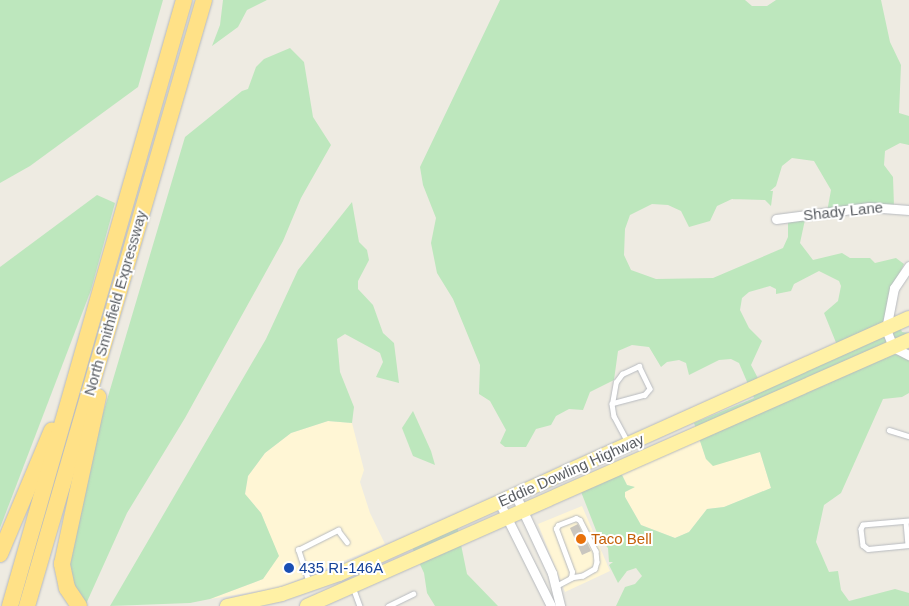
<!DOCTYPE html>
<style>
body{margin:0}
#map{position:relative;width:909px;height:606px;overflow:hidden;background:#eeebe2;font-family:Arial,sans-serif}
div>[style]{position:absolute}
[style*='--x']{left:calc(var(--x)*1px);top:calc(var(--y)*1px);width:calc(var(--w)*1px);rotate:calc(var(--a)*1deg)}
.commercial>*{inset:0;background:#fff6d5}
.green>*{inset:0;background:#bde7bd}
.building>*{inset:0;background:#c9c6bf}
.roads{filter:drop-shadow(0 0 1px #b7babf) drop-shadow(0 0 1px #b7babf)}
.service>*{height:4.5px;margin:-2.25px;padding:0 2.25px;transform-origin:2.25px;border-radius:2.25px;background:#fff}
.minor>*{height:9px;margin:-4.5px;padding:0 4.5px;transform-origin:4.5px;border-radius:4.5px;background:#fff}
.primary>*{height:14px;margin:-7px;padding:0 7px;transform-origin:7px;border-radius:7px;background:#fff1a5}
.motorway>*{height:16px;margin:-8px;padding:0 8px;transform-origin:8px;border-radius:8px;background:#ffe187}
.dots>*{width:14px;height:14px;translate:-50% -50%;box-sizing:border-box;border:2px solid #fff;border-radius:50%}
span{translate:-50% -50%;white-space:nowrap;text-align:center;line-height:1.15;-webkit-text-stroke:4px #fff;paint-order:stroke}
.street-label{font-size:15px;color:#5a5e63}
.food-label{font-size:15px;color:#c56008}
.left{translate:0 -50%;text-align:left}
.transit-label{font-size:15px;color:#164399}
</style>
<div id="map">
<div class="commercial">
<div style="clip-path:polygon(328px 421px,352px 423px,364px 470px,360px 482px,370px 513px,385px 544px,278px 588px,210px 599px,263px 579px,278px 556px,261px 513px,245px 494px,248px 476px,265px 453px,291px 433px)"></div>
<div style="clip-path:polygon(698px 434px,706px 459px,760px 452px,771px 488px,724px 507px,707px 509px,689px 532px,675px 538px,641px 525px,625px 497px,625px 492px,634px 487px,627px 485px,618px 467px)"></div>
<div style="clip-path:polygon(582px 506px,610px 571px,565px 592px,538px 524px)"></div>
</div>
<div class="green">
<div style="clip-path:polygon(0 0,163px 0,138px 87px,30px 166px,0 183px)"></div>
<div style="clip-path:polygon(223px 0,267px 0,247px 10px,238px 27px,212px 46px,220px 25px)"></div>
<div style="clip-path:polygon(evenodd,500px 0,745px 0,752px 6px,767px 6px,776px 0,881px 0,890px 42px,901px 65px,899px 113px,909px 116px,909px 145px,900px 143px,885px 151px,884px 165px,893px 177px,894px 206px,827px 212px,831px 190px,814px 161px,792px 158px,782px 166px,776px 186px,770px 191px,773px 191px,771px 206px,765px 200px,732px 199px,717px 206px,710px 221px,689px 227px,681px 211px,668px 205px,652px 204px,630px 215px,625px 229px,624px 255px,631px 270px,656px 279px,713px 278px,783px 248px,788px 237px,788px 218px,806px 215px,800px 243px,813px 260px,842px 253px,850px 258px,870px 258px,875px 263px,896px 258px,904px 264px,888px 297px,884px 326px,899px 325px,902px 332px,909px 333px,909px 340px,888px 354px,909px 355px,909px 393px,902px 397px,883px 399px,841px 493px,824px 505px,816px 542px,829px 572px,838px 571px,841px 590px,849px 601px,895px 589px,909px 593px,909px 606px,616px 606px,625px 587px,635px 584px,642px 576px,636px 568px,627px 571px,618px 583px,609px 565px,613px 562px,609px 562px,608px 548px,599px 538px,578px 484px,618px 467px,627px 485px,635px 487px,625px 492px,625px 497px,641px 525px,675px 538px,689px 532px,707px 509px,724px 507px,771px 488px,760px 452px,713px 466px,706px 459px,694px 423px,754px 398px,739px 363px,731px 359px,719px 360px,689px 375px,686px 363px,679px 360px,667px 362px,661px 367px,649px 347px,632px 345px,618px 351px,614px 380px,590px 392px,583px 410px,569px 409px,556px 416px,551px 425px,536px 429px,526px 447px,505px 447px,500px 443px,506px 430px,490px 401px,479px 394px,480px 365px,453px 299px,437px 273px,431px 243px,436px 218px,423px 185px,420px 167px,500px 0,819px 271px,839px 281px,841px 286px,838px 301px,824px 313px,839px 350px,761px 384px,751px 365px,762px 341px,749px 328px,740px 310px,742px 298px,749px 292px,770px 286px,776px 289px,776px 294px,791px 291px,794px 284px,819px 271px)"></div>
<div style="clip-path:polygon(290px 48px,304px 62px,313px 117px,331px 145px,301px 198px,283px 241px,185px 418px,127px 513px,86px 604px,78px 595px,68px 565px,93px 447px,185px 137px,242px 91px,248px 89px,256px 67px,264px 59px)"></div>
<div style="clip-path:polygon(97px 195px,115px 203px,91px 290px,0 528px,0 267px)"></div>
<div style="clip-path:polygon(352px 202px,359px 242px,367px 250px,369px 260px,358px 281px,358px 289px,373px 305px,383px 333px,394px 343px,399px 383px,376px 377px,383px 362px,380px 353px,345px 334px,337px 339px,340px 372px,354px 407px,352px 423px,328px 421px,291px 433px,265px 453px,248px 476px,245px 494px,261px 513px,279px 556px,263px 579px,210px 599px,190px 603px,110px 606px,266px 339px,298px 270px)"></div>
<div style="clip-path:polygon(413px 411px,431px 451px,435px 465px,413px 456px,402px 428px)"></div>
<div style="clip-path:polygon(456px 520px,467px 574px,498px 606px,435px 606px,427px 593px,424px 573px,409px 541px)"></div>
</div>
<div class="building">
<div style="clip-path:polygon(578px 524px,591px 551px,582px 555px,570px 528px)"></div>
</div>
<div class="roads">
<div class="service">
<div style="--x:612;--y:404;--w:22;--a:-80"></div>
<div style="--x:616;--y:382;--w:10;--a:-53"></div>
<div style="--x:622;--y:374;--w:19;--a:-25"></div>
<div style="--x:639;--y:366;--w:25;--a:64"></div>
<div style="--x:650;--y:389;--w:8;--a:130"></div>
<div style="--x:645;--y:395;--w:34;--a:165"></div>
<div style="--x:612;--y:404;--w:12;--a:81"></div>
<div style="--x:614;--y:416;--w:30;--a:62"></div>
<div style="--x:889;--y:430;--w:21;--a:17"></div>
<div style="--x:909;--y:521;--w:46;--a:175"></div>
<div style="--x:863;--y:525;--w:4;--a:117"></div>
<div style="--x:861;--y:529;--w:16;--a:83"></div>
<div style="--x:863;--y:545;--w:6;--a:39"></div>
<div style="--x:868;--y:549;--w:41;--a:-5.6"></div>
<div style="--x:906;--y:522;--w:23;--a:85"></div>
<div style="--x:309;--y:583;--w:35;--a:-108"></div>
<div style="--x:298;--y:550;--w:45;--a:-26.6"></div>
<div style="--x:338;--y:530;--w:15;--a:53"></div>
<div style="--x:556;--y:586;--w:17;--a:-28"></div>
<div style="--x:571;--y:578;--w:6;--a:-81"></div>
<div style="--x:572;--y:572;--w:46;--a:-110.4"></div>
<div style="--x:556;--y:529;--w:4;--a:-63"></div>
<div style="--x:558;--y:525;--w:19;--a:-21"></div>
<div style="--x:576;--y:518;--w:4;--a:27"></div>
<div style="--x:580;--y:520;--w:35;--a:63"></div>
<div style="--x:596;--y:551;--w:11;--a:85"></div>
<div style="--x:597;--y:562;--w:7;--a:106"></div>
<div style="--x:595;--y:569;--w:14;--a:150"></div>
<div style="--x:583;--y:576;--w:12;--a:171"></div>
<div style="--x:353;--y:587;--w:20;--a:70"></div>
<div style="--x:388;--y:606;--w:28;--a:-26"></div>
</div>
<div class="minor">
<div style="--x:776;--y:219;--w:94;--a:-7.4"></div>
<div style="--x:869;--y:207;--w:40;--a:4.3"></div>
<div style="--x:909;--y:266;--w:27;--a:124"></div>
<div style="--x:894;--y:288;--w:42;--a:101"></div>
<div style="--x:886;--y:329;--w:19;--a:69"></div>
<div style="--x:893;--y:347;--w:18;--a:27"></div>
<div style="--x:515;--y:494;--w:87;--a:64.9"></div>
<div style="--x:552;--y:573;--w:34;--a:76"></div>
<div style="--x:499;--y:502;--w:116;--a:63.4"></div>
</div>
<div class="primary">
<div style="--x:227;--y:606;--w:56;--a:-12.3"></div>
<div style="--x:282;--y:594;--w:60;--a:-19.3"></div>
<div style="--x:339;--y:574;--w:625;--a:-24.19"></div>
<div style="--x:307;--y:606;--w:658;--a:-23.84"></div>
</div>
<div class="motorway">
<div style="--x:0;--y:554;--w:134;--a:-67.2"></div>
<div style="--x:10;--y:606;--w:630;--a:-73.98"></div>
<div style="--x:27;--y:606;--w:631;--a:-73.72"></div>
<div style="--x:79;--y:606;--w:22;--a:-124"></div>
<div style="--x:67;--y:588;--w:25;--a:-102"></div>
<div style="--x:62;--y:564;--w:171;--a:-77.8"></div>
</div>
</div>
<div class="dots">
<div style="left:581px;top:539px;background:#e8710a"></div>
<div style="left:289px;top:568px;background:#1a4fb4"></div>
</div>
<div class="street-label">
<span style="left:843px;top:211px;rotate:-6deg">Shady Lane</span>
<span style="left:115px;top:303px;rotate:-74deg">North Smithfield Expressway</span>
<span style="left:571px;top:470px;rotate:-24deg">Eddie Dowling Highway</span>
</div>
<div class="food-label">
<span class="left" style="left:591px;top:539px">Taco Bell</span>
</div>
<div class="transit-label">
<span class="left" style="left:299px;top:568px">435 RI-146A</span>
</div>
</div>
